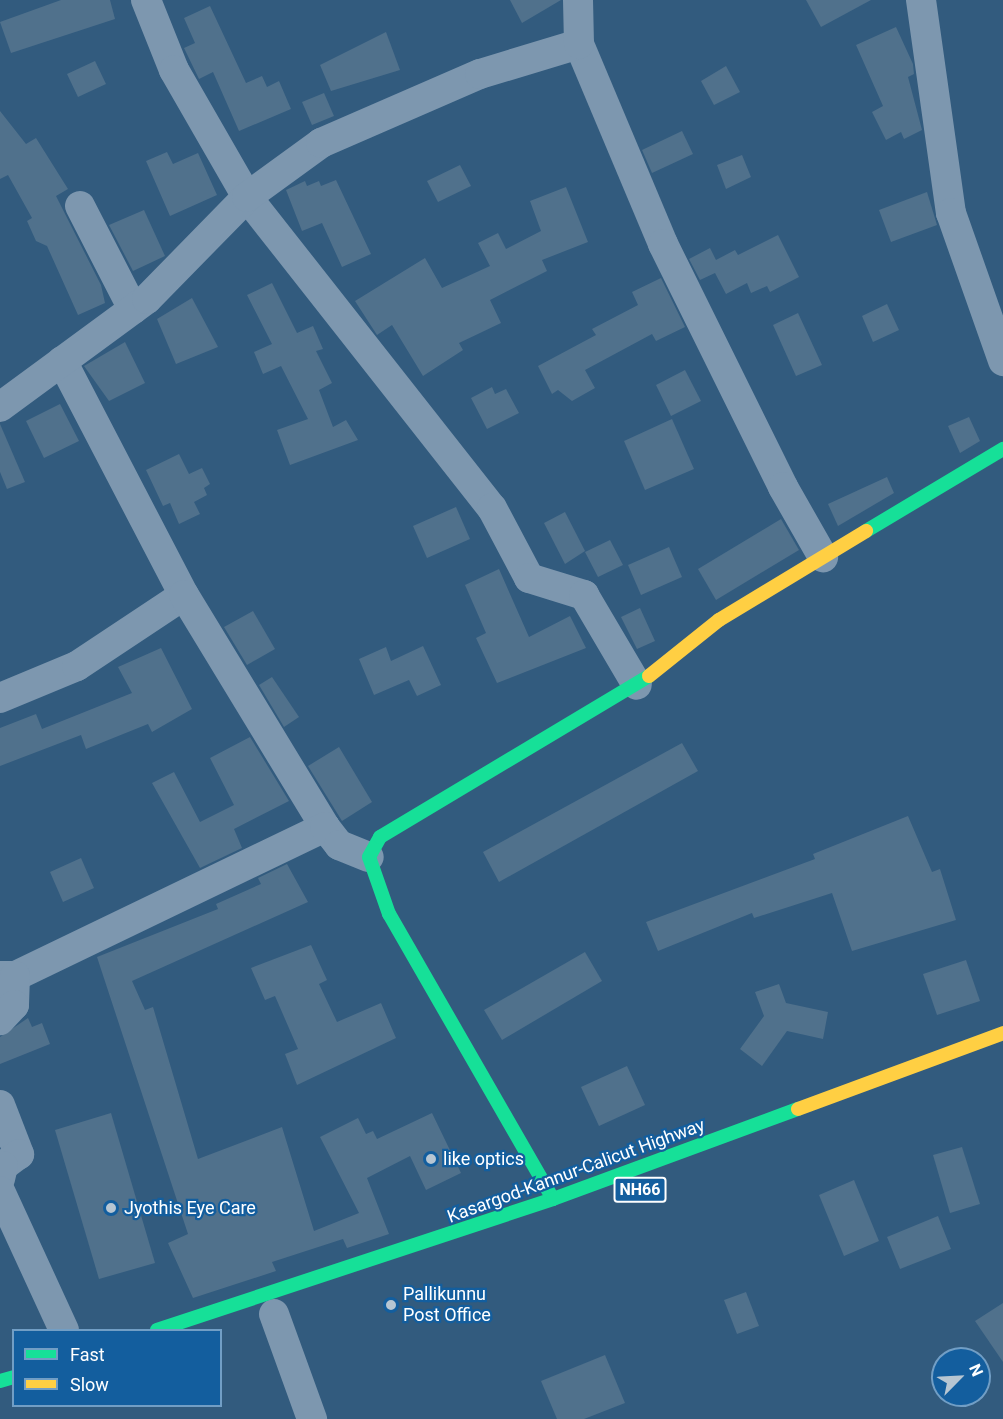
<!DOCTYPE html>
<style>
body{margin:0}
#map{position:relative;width:1003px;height:1419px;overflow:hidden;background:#325b7e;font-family:Roboto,sans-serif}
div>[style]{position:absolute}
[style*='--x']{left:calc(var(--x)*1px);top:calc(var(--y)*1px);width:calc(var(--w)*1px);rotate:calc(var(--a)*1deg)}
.building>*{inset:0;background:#50718c}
.street>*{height:30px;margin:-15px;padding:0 15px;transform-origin:15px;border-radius:15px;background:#7d97af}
.fast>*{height:14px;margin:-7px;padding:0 7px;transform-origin:7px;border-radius:7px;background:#16e098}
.slow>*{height:14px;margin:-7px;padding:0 7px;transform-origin:7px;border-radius:7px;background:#ffcf43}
.dots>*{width:16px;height:16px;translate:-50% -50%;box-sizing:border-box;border:3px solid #135e9e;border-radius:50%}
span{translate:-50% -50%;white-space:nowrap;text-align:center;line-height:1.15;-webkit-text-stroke:4.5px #135e9e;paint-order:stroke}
.shield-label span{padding:2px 4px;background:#135e9e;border:2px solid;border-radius:4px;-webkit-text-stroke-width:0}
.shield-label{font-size:16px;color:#fff;font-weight:700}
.poi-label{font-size:18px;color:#fff}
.left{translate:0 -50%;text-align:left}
.street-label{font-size:18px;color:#fff}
.legend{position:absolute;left:12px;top:1329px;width:210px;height:78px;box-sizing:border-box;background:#135e9e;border:2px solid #719ec5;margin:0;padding:8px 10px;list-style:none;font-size:18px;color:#fff}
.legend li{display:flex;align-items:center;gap:12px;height:30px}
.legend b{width:30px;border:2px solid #719ec5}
.north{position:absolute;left:931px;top:1347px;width:60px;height:60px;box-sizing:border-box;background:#135e9e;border:2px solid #719ec5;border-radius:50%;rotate:66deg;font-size:16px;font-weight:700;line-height:24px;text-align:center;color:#fff}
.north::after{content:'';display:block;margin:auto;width:21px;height:27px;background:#b7c6d2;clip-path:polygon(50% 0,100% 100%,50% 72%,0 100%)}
</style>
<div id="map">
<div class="building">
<div style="clip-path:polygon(61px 0,110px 0,115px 19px,11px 53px,0 22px)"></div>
<div style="clip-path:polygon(510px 0,561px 0,522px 23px)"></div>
<div style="clip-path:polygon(806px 0,871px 0,821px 27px)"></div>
<div style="clip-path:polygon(210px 6px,246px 83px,262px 76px,267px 87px,279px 81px,291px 109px,239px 131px,213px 72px,199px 79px,184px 48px,195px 43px,184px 18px)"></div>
<div style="clip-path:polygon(896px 27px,913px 64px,914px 74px,908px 77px,922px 130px,904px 139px,901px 132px,886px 140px,872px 112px,883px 106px,856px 45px)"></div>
<div style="clip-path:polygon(386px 32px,400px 70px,331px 91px,320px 65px)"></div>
<div style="clip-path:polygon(95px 61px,106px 84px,78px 97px,67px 74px)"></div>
<div style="clip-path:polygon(726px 66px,740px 92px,714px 105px,701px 81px)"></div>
<div style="clip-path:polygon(324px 93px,334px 116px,312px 125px,302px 102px)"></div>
<div style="clip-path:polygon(0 111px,26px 144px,36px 138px,68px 189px,56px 196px,101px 285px,105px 303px,78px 315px,47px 246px,36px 241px,27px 221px,32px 218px,8px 175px,0 179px)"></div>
<div style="clip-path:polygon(682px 131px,693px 154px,652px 173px,642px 150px)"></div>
<div style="clip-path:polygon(167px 152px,173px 164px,198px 153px,217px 195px,170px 216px,146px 161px)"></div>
<div style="clip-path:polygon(742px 155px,751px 177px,726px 189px,717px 165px)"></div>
<div style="clip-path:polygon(460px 165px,471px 186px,438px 202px,427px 181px)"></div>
<div style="clip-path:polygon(336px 180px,371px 254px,342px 267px,322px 223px,302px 231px,286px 190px,305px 181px,307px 186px,319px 181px,321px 186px)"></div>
<div style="clip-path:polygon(566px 187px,588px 242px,542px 260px,547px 271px,490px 300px,501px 323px,459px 343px,463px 350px,423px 376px,392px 325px,377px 335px,355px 301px,425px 258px,442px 288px,490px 266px,478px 243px,498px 233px,506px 249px,541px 231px,530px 201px)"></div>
<div style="clip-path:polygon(927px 192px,937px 225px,891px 242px,879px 210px)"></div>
<div style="clip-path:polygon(144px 210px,165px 256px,133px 271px,109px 225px)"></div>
<div style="clip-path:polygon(778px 235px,799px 277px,770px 292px,767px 286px,751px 293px,747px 283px,726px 294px,715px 273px,700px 280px,689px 259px,710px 248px,716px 260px,735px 250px,738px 255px)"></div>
<div style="clip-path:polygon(661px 278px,685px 327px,656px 341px,652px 334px,585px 370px,595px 388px,572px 401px,558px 390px,552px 394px,538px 366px,596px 335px,592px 329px,638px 305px,632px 292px)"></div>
<div style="clip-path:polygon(272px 283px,297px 333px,313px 326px,323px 349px,316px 351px,332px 383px,319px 390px,333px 427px,346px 420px,358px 440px,290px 465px,277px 430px,308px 419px,281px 366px,263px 374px,254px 352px,272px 344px,247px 295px)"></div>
<div style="clip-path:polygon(192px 298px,218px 347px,176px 364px,157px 319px)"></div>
<div style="clip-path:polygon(887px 304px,899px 330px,873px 342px,862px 316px)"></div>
<div style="clip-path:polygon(798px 313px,822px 365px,796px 376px,773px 325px)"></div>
<div style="clip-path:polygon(125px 342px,145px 383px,109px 401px,84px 366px)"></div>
<div style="clip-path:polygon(685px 370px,701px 401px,671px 416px,656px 385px)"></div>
<div style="clip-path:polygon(492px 387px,495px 394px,506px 389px,519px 413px,487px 429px,471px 398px)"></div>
<div style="clip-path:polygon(60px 404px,79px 441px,44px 458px,26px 421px)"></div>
<div style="clip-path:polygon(969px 417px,980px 441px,960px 453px,948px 426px)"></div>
<div style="clip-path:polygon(672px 419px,694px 469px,645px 490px,624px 441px)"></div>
<div style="clip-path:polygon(0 424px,25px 482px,7px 489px,0 472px)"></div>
<div style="clip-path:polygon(179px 454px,189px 474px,202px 468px,210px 484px,204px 488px,207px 495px,194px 502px,200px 514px,179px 524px,170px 503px,163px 506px,146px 470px)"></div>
<div style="clip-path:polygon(887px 477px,894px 493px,838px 526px,828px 504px)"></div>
<div style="clip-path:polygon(456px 507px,470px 539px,427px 558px,413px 526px)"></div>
<div style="clip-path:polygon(565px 512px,585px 551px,565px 564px,544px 523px)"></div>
<div style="clip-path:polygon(781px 519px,799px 550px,716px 600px,698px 569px)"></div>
<div style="clip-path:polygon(610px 540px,623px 565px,598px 577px,585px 552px)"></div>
<div style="clip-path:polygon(669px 547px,682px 577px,641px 595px,628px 565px)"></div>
<div style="clip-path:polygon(499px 569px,529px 637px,570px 616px,586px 648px,497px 683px,476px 638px,486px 633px,465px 585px)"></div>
<div style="clip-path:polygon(640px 608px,655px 641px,637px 649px,621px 617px)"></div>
<div style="clip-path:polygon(253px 611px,275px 649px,247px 665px,224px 627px)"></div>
<div style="clip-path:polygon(423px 646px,441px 685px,417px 696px,409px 680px,374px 695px,359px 659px,386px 647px,391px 661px)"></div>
<div style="clip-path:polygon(161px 648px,192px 709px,152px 732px,148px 724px,86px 749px,81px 735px,0 766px,0 728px,36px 714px,42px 729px,132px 693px,118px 667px)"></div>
<div style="clip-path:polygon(272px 677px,299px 717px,284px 727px,259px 685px)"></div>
<div style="clip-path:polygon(250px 737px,289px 801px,234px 829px,242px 848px,200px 868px,152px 783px,174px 772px,200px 822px,234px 805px,210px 758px)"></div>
<div style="clip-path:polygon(682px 743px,698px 771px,499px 882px,483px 852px)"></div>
<div style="clip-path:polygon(339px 747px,372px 802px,342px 821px,308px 766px)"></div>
<div style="clip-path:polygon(908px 816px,932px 872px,940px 869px,956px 920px,852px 951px,832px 893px,754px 918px,752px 913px,658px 951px,646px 922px,815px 859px,813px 854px)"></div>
<div style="clip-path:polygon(81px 858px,94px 888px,63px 902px,50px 872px)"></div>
<div style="clip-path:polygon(287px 864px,308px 902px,132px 981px,145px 1010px,153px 1007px,198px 1159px,282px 1127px,314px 1231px,359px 1213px,320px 1137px,358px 1118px,366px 1134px,373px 1131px,377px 1139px,432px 1113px,461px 1173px,426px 1190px,410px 1156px,367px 1178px,389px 1234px,347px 1248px,343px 1239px,272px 1262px,276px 1271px,193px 1298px,168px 1243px,188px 1234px,97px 957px,218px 909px,216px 904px,261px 884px,258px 878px)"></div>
<div style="clip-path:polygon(311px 945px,327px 980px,319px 984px,337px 1022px,381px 1003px,396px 1038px,297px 1085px,285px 1054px,298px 1049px,275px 996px,265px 1000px,251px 968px)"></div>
<div style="clip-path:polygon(585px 952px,602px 981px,502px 1040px,484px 1010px)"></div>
<div style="clip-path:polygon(966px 960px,980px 1001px,937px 1015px,923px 974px)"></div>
<div style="clip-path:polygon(779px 984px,786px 1003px,828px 1012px,823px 1039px,787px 1031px,762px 1066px,740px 1049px,764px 1016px,755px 992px)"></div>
<div style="clip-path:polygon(28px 1018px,32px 1027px,42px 1023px,50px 1044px,0 1064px,0 1037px)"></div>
<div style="clip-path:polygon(627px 1066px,645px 1105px,599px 1126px,581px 1087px)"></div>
<div style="clip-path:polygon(111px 1113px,155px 1263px,99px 1279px,55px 1130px)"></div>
<div style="clip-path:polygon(962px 1147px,980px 1204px,950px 1213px,933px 1155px)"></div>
<div style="clip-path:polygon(854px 1180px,879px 1241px,844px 1256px,819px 1195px)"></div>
<div style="clip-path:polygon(938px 1216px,951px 1249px,900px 1269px,887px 1237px)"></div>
<div style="clip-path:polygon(746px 1292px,759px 1326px,737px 1334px,724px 1300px)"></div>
<div style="clip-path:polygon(1003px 1303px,1003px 1362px,975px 1321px)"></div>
<div style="clip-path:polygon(605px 1355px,625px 1403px,584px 1419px,557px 1419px,541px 1381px)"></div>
</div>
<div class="street">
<div style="--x:146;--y:0;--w:75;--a:68.2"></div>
<div style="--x:174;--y:70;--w:146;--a:60.1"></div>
<div style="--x:247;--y:197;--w:396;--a:51.8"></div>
<div style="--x:492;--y:508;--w:79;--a:62.1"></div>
<div style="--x:529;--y:578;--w:58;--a:17.2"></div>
<div style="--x:584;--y:595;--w:104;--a:59.5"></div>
<div style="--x:921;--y:0;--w:215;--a:82"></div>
<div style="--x:951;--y:213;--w:157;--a:70.6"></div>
<div style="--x:579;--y:44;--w:217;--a:67.2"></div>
<div style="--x:663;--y:244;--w:271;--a:63.7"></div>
<div style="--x:783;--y:487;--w:81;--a:60.3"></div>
<div style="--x:80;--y:206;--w:116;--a:62.8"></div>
<div style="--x:62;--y:361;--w:264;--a:62.5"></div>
<div style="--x:0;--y:407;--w:182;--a:-36.3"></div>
<div style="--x:147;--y:299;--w:143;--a:-45.6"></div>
<div style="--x:247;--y:197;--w:92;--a:-36.1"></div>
<div style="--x:321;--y:143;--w:173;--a:-23.5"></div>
<div style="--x:480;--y:74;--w:103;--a:-16.9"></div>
<div style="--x:579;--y:44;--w:44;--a:-91.3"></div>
<div style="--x:0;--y:698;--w:83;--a:-22.6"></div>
<div style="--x:77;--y:666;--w:128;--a:-33.6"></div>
<div style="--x:184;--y:595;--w:271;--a:58.7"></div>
<div style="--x:325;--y:827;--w:344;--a:154.3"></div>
<div style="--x:325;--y:827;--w:23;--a:52"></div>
<div style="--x:339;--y:845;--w:32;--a:22"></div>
<div style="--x:0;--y:976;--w:15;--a:0"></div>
<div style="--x:15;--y:976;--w:29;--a:92"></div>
<div style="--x:14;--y:1005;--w:21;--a:133"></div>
<div style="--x:0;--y:1105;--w:53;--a:68.8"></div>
<div style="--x:19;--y:1154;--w:20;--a:143"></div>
<div style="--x:3;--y:1166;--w:13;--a:103"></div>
<div style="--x:0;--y:1191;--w:153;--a:65.3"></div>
<div style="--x:274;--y:1314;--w:112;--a:70.1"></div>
</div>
<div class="fast">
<div style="--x:866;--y:531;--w:160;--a:-30.9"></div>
<div style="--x:553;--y:1199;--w:329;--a:-119.9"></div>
<div style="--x:389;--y:914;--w:60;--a:-109.3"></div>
<div style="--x:369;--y:857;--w:23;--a:-61"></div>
<div style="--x:380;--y:837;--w:313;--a:-30.9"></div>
<div style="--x:157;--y:1330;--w:417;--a:-18.3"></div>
<div style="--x:553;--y:1199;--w:261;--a:-20.2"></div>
<div style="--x:0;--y:1381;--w:15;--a:-16"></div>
</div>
<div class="slow">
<div style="--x:649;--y:676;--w:90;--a:-38.7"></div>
<div style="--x:719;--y:620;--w:172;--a:-31.2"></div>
<div style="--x:798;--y:1109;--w:219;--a:-20.3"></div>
</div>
<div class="dots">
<div style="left:431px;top:1159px;background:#b7c6d2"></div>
<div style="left:111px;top:1208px;background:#b7c6d2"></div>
<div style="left:391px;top:1305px;background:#b7c6d2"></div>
</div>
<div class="shield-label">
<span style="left:640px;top:1190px">NH66</span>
</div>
<div class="poi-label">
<span class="left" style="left:443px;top:1159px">like optics</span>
<span class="left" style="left:124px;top:1208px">Jyothis Eye Care</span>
<span class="left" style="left:403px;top:1305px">Pallikunnu<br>Post Office</span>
</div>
<div class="street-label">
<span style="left:576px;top:1171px;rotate:-20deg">Kasargod-Kannur-Calicut Highway</span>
</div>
<ul class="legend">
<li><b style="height:8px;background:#16e098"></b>Fast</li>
<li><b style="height:8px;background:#ffcf43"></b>Slow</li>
</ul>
<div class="north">N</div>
</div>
